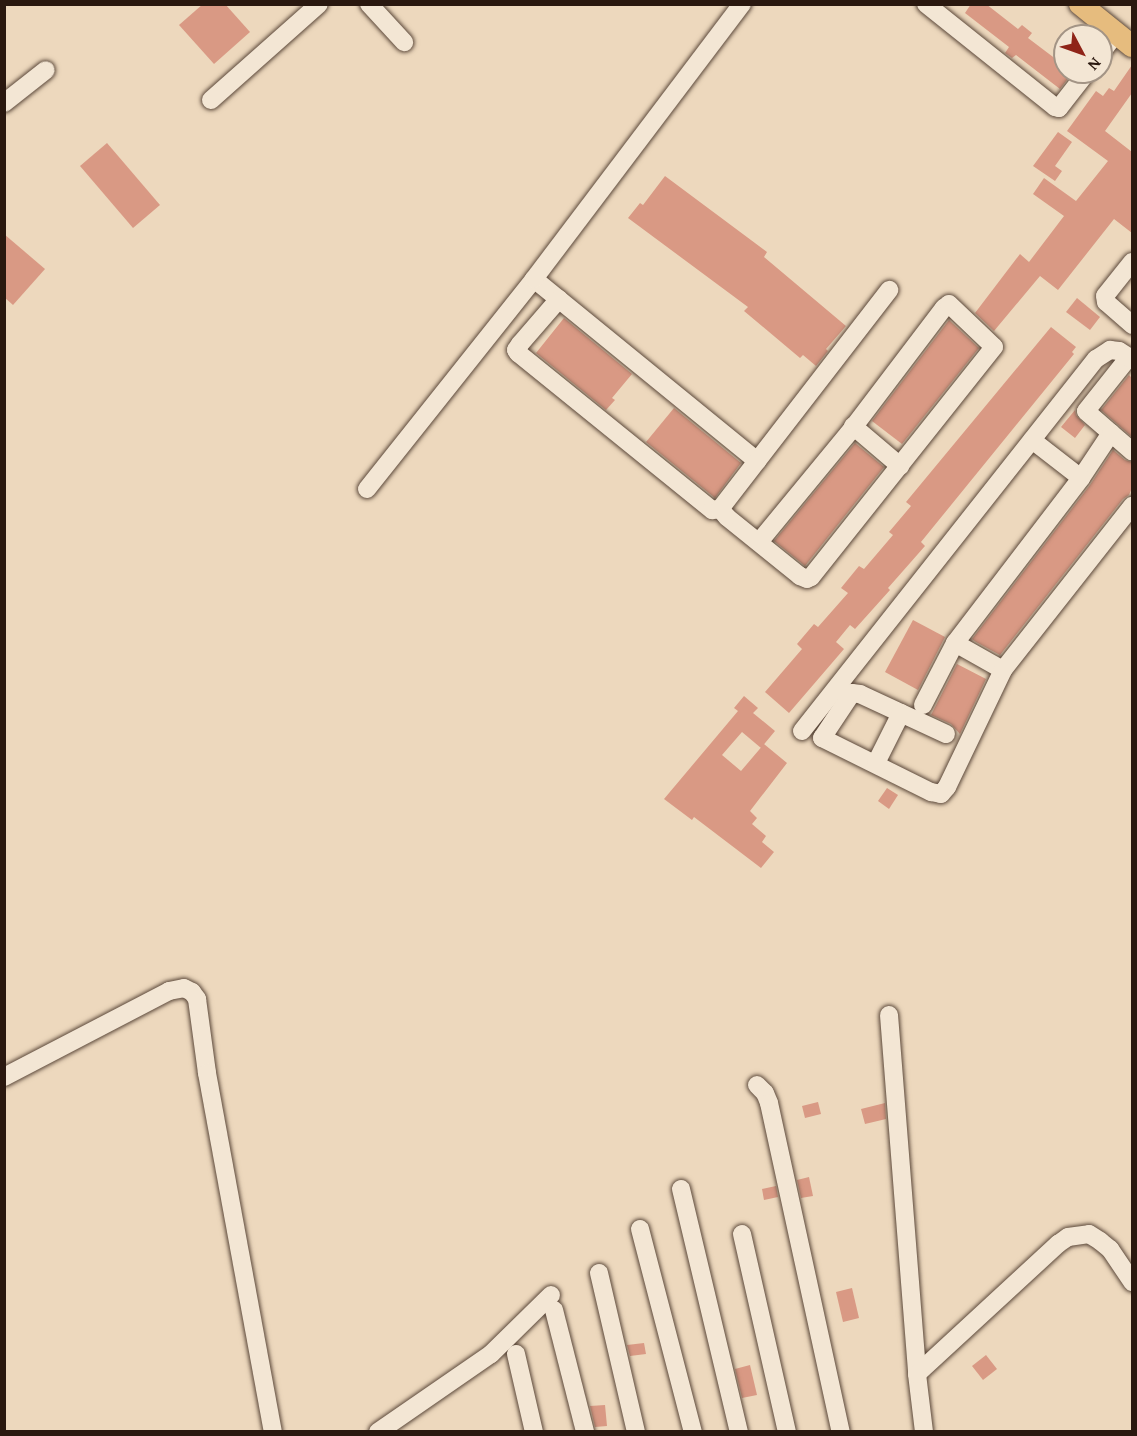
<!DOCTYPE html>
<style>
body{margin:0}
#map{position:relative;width:1137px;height:1436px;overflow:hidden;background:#edd8bd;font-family:"Gentium Book Plus",serif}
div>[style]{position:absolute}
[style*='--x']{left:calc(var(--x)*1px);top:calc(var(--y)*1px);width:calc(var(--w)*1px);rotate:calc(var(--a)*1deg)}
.building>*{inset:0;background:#d99984}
.roads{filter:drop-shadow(0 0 2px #5b483a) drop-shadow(0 0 2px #5b483a)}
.minor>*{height:18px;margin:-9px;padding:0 9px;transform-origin:9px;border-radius:9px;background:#f3e6d4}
.major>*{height:22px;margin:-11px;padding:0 11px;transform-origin:11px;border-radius:11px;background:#e6bc7e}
span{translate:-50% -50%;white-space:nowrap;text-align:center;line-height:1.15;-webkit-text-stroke:6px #f3e6d4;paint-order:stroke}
.frame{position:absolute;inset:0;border:6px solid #2a180f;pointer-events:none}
.north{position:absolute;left:1053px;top:24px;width:60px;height:60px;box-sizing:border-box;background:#f3e6d4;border:2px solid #a39485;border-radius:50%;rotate:131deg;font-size:16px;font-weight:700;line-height:24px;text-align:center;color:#2a180f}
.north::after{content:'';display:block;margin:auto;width:21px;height:27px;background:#8f2418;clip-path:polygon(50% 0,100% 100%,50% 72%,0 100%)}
</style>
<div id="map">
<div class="building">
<div style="clip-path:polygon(203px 4px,225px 4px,250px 32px,214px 64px,179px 25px)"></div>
<div style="clip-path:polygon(971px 4px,986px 4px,1018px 29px,1022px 25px,1032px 33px,1028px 38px,1065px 66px,1065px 72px,1073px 72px,1060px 89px,1016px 55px,1012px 58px,1005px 53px,1009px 47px,965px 13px)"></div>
<div style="clip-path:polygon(1132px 65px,1132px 93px,1105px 131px,1132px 152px,1132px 233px,1114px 219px,1058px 290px,1040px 276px,994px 331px,975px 313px,1020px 254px,1029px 262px,1064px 216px,1033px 194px,1044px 178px,1076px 201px,1108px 161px,1067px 131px,1096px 91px,1103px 96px,1109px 88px,1114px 91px)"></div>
<div style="clip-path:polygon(1058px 132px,1072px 142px,1055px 166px,1062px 171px,1055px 181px,1033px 166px)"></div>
<div style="clip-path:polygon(107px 143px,160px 205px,133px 228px,80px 166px)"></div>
<div style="clip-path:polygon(665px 176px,767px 252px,764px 257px,846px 326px,826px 349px,828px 351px,816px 366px,803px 355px,800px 358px,744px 311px,748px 307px,628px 218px,640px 203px,643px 205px)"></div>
<div style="clip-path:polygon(4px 234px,45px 269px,13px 305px,4px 297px)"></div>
<div style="clip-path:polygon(1077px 298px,1100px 317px,1090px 330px,1066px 312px)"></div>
<div style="clip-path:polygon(564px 318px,632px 374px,612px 398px,615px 400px,606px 410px,536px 353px)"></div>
<div style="clip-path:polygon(949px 320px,979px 348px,902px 444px,872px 421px)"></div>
<div style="clip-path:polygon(1051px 327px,1076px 347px,1072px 352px,1074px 354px,921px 542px,925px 546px,888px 588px,890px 590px,855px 629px,850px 625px,836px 642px,844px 649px,789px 713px,765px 692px,802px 649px,797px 644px,814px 624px,818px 627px,848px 593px,841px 588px,859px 566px,864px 569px,893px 535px,889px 532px,911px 506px,906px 502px)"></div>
<div style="clip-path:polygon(1129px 375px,1132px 378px,1132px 437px,1101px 410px)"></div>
<div style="clip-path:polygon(674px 408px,741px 463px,715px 498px,646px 442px)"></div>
<div style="clip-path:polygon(1075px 410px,1076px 415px,1085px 425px,1075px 438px,1061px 427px)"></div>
<div style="clip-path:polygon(855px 443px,884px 467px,805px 566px,774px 541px)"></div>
<div style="clip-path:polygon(1113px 450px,1125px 460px,1132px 462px,1132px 488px,1129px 495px,1123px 499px,1000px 655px,976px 642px,972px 639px,1090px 485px)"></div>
<div style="clip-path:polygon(913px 620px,945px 637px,918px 690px,885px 672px)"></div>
<div style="clip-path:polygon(957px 664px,986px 679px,960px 734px,951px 724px,931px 715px)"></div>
<div style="clip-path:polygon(744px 696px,758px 708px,753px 713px,775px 731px,761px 748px,742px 732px,722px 755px,741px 771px,764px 744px,787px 763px,750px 811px,757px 818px,752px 824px,766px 836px,762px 842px,774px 852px,761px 868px,694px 817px,692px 820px,664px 799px,738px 711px,734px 708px)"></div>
<div style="clip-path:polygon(887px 788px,898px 795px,889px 809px,878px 801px)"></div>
<div style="clip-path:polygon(818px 1102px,821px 1114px,805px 1118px,802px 1106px)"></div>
<div style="clip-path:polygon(885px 1103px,886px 1119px,865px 1124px,861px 1109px)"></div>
<div style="clip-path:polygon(809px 1177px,813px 1196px,801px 1198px,797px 1180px)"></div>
<div style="clip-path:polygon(776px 1186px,778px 1197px,764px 1200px,762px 1189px)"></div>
<div style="clip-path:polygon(852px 1288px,859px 1318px,843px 1322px,836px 1292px)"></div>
<div style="clip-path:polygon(644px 1343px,646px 1354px,630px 1356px,627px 1345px)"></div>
<div style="clip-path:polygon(986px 1355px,997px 1369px,983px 1380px,972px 1366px)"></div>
<div style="clip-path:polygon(750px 1365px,757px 1395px,742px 1398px,735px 1369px)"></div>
<div style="clip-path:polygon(605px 1405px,607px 1426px,595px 1427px,590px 1406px)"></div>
</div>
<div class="roads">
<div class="minor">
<div style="--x:369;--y:4;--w:52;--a:47.4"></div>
<div style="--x:926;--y:4;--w:165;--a:38.6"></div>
<div style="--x:1055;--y:107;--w:4;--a:14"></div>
<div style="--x:1059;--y:108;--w:46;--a:-52.1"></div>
<div style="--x:1101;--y:53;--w:25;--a:-53"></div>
<div style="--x:211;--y:100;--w:144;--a:-41.6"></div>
<div style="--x:4;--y:103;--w:53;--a:-38.2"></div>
<div style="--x:1132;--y:262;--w:43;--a:128.5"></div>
<div style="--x:1105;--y:296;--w:6;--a:81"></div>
<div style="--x:1106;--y:302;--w:35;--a:41"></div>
<div style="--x:534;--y:279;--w:288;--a:39.2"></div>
<div style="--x:559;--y:299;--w:60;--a:130.9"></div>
<div style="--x:520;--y:344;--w:7;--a:124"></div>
<div style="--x:516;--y:350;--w:4;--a:56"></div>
<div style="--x:518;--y:353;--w:250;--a:39"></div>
<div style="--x:712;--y:510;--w:8;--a:-7"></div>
<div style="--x:853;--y:426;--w:62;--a:40.4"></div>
<div style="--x:1111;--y:433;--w:33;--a:-139"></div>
<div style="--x:1086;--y:411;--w:69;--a:-51.5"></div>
<div style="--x:1081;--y:478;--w:54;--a:-56.3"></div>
<div style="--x:1111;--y:433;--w:28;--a:41"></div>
<div style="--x:367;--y:489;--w:268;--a:-51.5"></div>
<div style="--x:534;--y:279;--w:345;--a:-52.9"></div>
<div style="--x:759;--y:542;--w:146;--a:-50.5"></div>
<div style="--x:852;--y:429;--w:152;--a:-52.8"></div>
<div style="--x:944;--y:308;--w:6;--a:-39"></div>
<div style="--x:949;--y:304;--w:62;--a:43.7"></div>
<div style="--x:994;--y:347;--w:294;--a:128.5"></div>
<div style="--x:811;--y:577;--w:4;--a:153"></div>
<div style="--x:807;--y:579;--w:8;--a:-157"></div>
<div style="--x:800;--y:576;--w:94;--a:-141.1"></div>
<div style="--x:727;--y:517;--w:11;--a:-131"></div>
<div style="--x:720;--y:509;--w:277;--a:-52.3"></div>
<div style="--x:955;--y:643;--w:208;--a:-52.6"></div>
<div style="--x:1081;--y:478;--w:62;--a:-142.2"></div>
<div style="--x:923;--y:705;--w:70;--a:-62.7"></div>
<div style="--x:955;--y:643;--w:55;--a:29.4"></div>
<div style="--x:802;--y:731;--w:474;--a:-51.7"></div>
<div style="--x:1096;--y:359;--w:17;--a:-33"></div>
<div style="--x:1110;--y:350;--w:9;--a:6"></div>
<div style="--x:1119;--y:351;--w:15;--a:32"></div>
<div style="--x:946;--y:734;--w:95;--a:-155.1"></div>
<div style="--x:860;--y:694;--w:8;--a:-173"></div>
<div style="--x:852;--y:693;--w:54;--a:123.7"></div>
<div style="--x:822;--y:738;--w:122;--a:26.4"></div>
<div style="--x:931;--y:792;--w:10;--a:11"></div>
<div style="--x:941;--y:794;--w:9;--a:-49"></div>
<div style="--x:947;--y:787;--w:130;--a:-64.4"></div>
<div style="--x:1003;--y:670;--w:209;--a:-51.8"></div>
<div style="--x:876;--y:763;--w:56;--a:-63.4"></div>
<div style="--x:889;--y:1015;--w:360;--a:85.5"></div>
<div style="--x:917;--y:1374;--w:58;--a:83.1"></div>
<div style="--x:4;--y:1077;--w:186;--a:-27.5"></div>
<div style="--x:169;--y:991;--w:15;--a:-11"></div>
<div style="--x:184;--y:988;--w:9;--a:27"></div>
<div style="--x:192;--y:992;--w:9;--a:54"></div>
<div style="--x:197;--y:999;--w:75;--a:82.3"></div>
<div style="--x:207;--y:1073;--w:365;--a:79.6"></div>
<div style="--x:757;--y:1085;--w:11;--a:45"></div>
<div style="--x:765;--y:1093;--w:11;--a:68"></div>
<div style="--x:769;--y:1103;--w:337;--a:77.7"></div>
<div style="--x:681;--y:1189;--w:250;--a:76.6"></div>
<div style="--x:640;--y:1229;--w:210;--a:75.4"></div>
<div style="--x:742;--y:1234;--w:203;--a:77.2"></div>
<div style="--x:599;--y:1273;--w:163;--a:76.9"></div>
<div style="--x:554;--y:1310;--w:126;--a:75.7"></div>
<div style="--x:516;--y:1354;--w:80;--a:77"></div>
<div style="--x:917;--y:1374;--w:192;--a:-42.7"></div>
<div style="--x:1058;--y:1244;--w:12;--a:-35"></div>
<div style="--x:1068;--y:1237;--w:21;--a:-8"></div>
<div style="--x:1089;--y:1234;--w:13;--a:32"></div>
<div style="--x:1100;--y:1241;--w:13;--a:39"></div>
<div style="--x:1110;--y:1249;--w:40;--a:56"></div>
<div style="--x:378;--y:1432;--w:137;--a:-34.6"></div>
<div style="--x:491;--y:1354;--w:84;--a:-44.5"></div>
</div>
<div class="major">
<div style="--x:1080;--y:4;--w:67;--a:38.9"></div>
</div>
</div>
<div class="frame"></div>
<div class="north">N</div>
</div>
